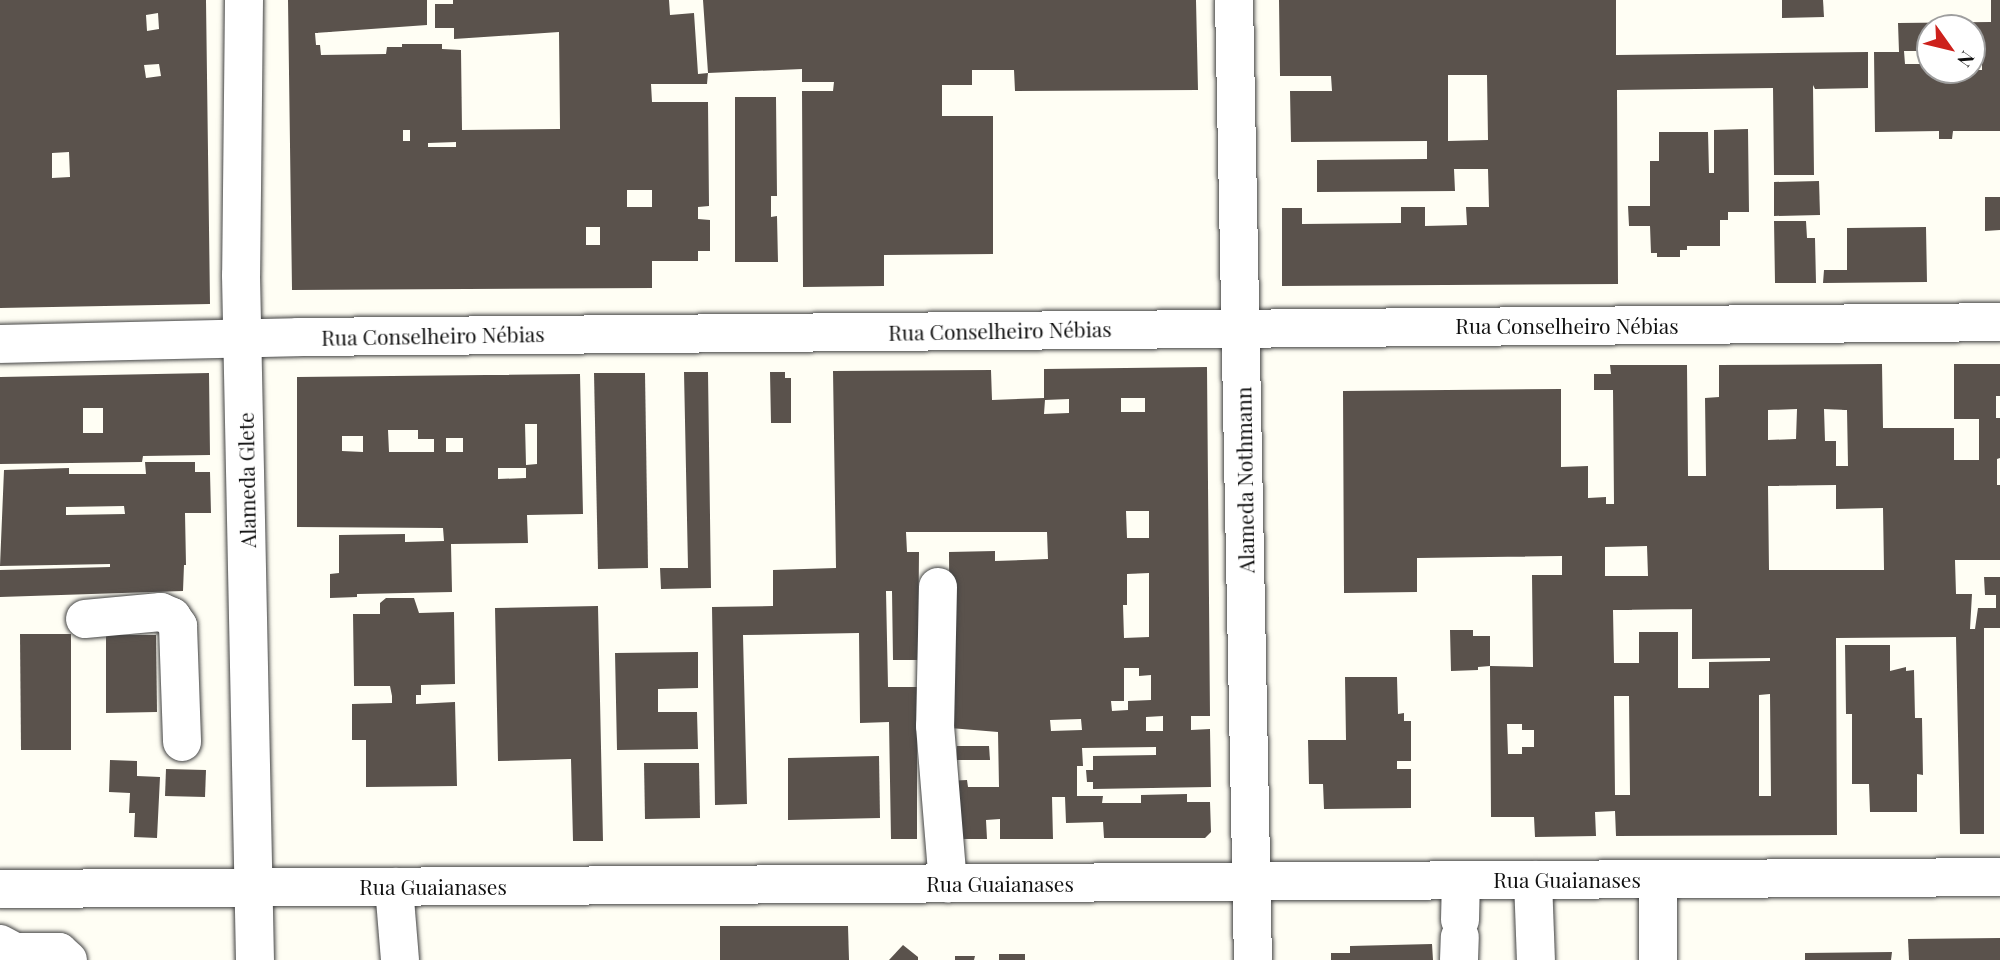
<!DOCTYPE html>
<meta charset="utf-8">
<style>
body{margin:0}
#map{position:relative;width:2000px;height:960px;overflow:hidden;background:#fffef4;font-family:"Playfair Display",serif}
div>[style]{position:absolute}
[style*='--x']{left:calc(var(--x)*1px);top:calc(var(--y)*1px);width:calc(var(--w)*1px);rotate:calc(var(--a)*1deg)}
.building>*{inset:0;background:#5a524c}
.roads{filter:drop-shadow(0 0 2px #434343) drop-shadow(0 0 2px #434343)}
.minor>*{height:38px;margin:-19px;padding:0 19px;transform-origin:19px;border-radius:19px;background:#fff}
span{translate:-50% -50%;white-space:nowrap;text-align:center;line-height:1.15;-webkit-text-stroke:7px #fff;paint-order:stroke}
.street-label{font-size:21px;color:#101010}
.north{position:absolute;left:1916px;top:14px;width:70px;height:70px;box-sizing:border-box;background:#fff;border:2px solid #9f9f9f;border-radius:50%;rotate:124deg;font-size:19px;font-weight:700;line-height:28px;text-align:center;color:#101010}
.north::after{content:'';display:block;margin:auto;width:24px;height:32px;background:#cd211c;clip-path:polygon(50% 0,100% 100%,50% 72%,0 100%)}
</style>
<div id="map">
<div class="building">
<div style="clip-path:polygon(evenodd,0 0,206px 0,210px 304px,0 308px,0 0,158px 13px,159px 29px,147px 31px,146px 15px,158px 13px,0 0,159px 64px,161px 76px,146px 78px,144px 65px,159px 64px,0 0,69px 152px,70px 177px,52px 178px,52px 153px,69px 152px)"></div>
<div style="clip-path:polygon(evenodd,288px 0,427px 0,427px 25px,315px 33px,316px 45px,320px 45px,321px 55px,386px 54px,387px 47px,402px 47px,402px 44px,442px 44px,442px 49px,461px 50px,462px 130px,560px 129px,559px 32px,454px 39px,454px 28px,435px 28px,435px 4px,453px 4px,453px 0,669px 0,670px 15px,694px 13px,698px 74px,708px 73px,707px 84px,651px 84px,652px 102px,708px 102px,709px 206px,698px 207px,698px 219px,710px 220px,710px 251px,698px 251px,698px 261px,652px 261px,652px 288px,292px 290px,288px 0,403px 130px,410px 130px,410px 141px,403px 141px,403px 130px,288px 0,456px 142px,456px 147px,428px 147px,428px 143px,456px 142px,288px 0,627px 190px,652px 190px,652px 207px,627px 207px,627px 190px,288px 0,586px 227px,600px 227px,600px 245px,586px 245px,586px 227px)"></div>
<div style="clip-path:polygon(703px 0,1196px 0,1198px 90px,1015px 91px,1014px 70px,972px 70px,972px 85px,942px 85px,942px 116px,993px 116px,993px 254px,884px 255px,884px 286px,803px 287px,802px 91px,833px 91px,834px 82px,802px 82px,802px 69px,708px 73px)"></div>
<div style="clip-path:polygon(evenodd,1279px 0,1616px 0,1616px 55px,1868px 52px,1868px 88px,1815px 89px,1813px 85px,1814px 175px,1774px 175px,1773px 88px,1617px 90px,1618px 284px,1282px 286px,1282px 208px,1302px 208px,1302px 224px,1401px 223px,1401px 207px,1425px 207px,1425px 226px,1467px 225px,1466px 207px,1489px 207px,1488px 169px,1454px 169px,1455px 191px,1317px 192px,1317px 160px,1427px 159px,1427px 141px,1291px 142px,1290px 91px,1332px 91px,1331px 76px,1280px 76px,1279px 0,1448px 75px,1487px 75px,1488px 140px,1448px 141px,1448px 75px)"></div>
<div style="clip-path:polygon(1782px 0,1823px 0,1824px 17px,1782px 18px)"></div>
<div style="clip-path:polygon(evenodd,1991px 0,2000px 0,2000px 131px,1953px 131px,1952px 139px,1939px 139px,1939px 131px,1875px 132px,1874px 52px,1899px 52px,1898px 23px,1991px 22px,1991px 0,1930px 28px,1972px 28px,1972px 51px,1982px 51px,1982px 70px,1930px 70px,1930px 28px,1991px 0,1904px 51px,1926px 51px,1927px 64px,1905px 64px,1904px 51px)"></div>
<div style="clip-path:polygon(735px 97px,776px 97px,777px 196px,771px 196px,771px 217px,777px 216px,778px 262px,735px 262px)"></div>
<div style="clip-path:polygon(1748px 129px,1749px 212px,1728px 212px,1728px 220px,1720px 220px,1720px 246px,1687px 246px,1687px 250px,1680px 250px,1680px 257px,1657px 257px,1657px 253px,1651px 253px,1650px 226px,1629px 226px,1628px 206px,1650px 206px,1650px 161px,1659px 161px,1659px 132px,1708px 132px,1709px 173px,1714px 173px,1714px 130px)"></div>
<div style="clip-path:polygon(1819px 181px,1820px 215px,1774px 216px,1774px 182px)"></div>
<div style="clip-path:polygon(1985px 197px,2000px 197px,2000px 230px,1985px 231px)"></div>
<div style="clip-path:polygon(1774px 221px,1806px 221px,1807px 238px,1815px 238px,1816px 283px,1775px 283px)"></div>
<div style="clip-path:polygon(1926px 227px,1927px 282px,1823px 283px,1824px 270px,1847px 270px,1847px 228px)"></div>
<div style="clip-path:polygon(evenodd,1882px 364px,1883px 428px,1954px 428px,1954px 460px,1979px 460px,1979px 419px,1954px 419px,1954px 364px,2000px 364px,2000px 396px,1996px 396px,1996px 418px,2000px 418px,2000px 458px,1997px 459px,1997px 485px,2000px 485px,2000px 560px,1955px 560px,1956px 594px,1972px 594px,1970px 629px,1975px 629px,1978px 608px,1996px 608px,1996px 595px,1985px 595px,1984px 577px,2000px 577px,2000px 628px,1984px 628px,1984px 834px,1960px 834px,1956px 637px,1836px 638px,1837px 835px,1616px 836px,1615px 811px,1595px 812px,1596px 836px,1535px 837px,1534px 817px,1491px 817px,1490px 666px,1533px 667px,1532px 575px,1562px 575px,1562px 556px,1417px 558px,1417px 592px,1344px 593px,1343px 391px,1561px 389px,1561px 467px,1588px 466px,1588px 498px,1606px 497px,1606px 504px,1614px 504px,1613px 390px,1594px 390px,1594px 374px,1611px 374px,1610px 365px,1687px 365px,1688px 476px,1706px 476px,1705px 398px,1719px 397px,1719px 365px,1882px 364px,1797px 409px,1796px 439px,1768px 440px,1768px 410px,1797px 409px,1882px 364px,1824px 409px,1847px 410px,1848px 466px,1836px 466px,1836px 441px,1825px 441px,1824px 409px,1882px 364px,1836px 485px,1836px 509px,1883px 508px,1884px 570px,1769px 570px,1768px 486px,1836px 485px,1882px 364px,1647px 546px,1648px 576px,1605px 576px,1605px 547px,1647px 546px,1882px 364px,1692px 609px,1692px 659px,1770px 658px,1770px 661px,1709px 662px,1709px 688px,1678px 688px,1678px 632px,1639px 632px,1639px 663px,1614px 663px,1613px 610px,1692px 609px,1882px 364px,1770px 694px,1771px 796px,1759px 796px,1759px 695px,1770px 694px,1882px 364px,1614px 696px,1629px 696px,1630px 795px,1615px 795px,1614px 696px,1882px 364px,1507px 724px,1522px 724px,1522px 730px,1534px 730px,1534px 747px,1522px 747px,1522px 754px,1508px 754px,1507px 724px)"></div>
<div style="clip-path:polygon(evenodd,1207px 367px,1210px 716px,1191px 716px,1191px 730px,1210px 729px,1211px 787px,1093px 789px,1093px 782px,1087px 782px,1086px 770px,1093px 770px,1093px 756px,1156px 755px,1156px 747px,1082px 748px,1083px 766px,1077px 766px,1077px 796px,1103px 796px,1102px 803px,1141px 803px,1141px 795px,1187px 794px,1187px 802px,1210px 802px,1211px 832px,1205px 838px,1104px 838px,1103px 822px,1066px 823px,1065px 797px,1052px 797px,1053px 839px,1000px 839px,1000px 819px,986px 820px,987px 839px,960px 839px,945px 781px,967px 780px,968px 787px,999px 787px,998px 732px,950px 728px,949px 552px,995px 551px,995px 561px,1048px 559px,1047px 532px,906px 532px,907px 552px,919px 552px,918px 660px,893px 660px,892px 591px,886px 591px,888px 687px,917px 687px,917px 839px,891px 839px,889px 722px,860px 723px,859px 633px,743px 635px,747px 804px,715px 805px,712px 607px,773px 606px,773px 570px,836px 568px,833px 371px,991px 370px,992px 400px,1044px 398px,1044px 369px,1207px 367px,1121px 398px,1145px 398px,1145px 412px,1121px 412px,1121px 398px,1207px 367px,1069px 399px,1069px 413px,1044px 414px,1045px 400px,1069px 399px,1207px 367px,1126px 511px,1149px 511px,1149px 538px,1127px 538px,1126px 511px,1207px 367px,1149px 573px,1149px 637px,1124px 638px,1123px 605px,1127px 605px,1127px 574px,1149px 573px,1207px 367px,1124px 668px,1139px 668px,1139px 676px,1151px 675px,1151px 700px,1128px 701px,1128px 710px,1112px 711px,1111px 701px,1124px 701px,1124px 668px,1207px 367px,1163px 716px,1163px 731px,1146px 731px,1146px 717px,1163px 716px,1207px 367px,1081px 719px,1082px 730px,1051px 731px,1050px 720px,1081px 719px)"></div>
<div style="clip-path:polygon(684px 372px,708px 372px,711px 588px,661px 589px,660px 568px,688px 568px)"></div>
<div style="clip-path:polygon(770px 372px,785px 372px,785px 378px,791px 378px,791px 423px,771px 423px)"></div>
<div style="clip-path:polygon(evenodd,209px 373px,210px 455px,143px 456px,142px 462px,0 464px,0 377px,209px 373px,83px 408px,103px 408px,103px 433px,83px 433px,83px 408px)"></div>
<div style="clip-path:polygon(594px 373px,645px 373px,648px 568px,598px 569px)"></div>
<div style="clip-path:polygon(evenodd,580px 374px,583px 514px,527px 515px,528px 543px,451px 544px,452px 592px,357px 594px,357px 597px,330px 598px,330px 574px,339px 573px,339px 535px,405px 534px,405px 542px,444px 541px,443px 528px,297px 527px,297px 377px,580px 374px,525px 424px,537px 424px,537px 464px,526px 465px,525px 424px,580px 374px,388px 430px,418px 430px,418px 439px,434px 439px,434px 452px,389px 452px,388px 430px,580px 374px,342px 436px,363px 436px,363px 452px,342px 451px,342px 436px,580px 374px,446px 438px,463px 438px,463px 452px,446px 452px,446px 438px,580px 374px,498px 468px,526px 468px,526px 478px,498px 479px,498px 468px)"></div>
<div style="clip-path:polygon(evenodd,145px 462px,195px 462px,195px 472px,210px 472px,211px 513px,185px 513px,186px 565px,184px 565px,183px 591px,0 597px,0 570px,110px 567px,110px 564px,0 566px,4px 470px,69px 468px,69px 474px,146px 474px,145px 462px,124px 506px,125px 514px,66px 515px,66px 507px,124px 506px)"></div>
<div style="clip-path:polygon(386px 598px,414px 598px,419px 613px,454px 612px,455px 684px,421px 685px,421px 695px,416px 695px,416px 704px,455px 702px,457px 786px,366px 787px,366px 740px,352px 740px,352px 704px,392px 703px,392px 696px,390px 686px,354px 686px,353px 614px,380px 614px,380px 603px)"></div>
<div style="clip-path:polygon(598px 606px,603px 841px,573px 841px,571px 759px,498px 761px,495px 608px)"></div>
<div style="clip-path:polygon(1450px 630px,1473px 630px,1473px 636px,1490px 636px,1490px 666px,1478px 667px,1478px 670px,1451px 671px)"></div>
<div style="clip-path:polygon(20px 634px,71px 634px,71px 750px,21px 750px)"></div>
<div style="clip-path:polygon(106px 635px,156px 635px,157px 712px,106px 713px)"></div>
<div style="clip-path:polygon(1845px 645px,1890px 645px,1890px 671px,1906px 667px,1906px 671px,1914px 670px,1915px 718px,1922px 718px,1923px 775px,1917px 774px,1917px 812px,1870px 812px,1869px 784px,1852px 784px,1852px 714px,1846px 714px)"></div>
<div style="clip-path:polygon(698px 652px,698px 688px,658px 689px,658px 712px,697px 712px,698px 749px,617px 750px,615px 653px)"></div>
<div style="clip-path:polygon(1345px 677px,1397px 677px,1398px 714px,1404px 713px,1404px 721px,1411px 721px,1411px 761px,1397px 761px,1397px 769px,1411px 769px,1411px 808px,1324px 809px,1323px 784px,1309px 784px,1308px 740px,1346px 740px)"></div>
<div style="clip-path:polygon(957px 746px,989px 746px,990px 760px,957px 760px)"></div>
<div style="clip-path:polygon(879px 756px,880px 818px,788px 820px,788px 758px)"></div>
<div style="clip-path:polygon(110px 760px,137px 761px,137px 776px,160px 777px,157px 838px,134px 837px,135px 813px,129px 813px,130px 793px,109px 792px)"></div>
<div style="clip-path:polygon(644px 763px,699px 763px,700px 818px,645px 819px)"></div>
<div style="clip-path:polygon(166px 769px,206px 770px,205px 797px,165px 796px)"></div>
<div style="clip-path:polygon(720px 926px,848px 926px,849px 960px,720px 960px)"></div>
<div style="clip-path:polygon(2000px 938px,2000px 960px,1909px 960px,1908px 939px)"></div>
<div style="clip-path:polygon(1432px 944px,1433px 960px,1331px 960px,1331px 953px,1350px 953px,1350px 946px)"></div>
<div style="clip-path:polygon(903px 945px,918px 957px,918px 960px,889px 960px)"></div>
<div style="clip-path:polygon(1892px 952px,1891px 960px,1805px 960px,1805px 953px)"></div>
<div style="clip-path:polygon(999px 954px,1025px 954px,1025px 960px,999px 960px)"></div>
<div style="clip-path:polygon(955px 956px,975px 956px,974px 960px,955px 960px)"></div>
</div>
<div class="roads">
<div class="minor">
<div style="--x:244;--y:0;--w:275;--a:90.6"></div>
<div style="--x:241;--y:275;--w:685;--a:88.83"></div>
<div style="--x:1234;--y:0;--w:960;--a:88.87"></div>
<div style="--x:0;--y:344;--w:298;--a:-1.3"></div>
<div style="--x:298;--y:337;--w:1702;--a:-0.5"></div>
<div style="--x:938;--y:587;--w:139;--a:91.2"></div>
<div style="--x:935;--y:726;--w:158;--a:85.3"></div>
<div style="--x:85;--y:619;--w:76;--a:-5.3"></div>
<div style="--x:161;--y:612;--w:12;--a:24"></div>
<div style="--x:172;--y:617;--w:11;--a:56"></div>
<div style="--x:178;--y:626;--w:116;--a:88"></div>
<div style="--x:1658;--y:879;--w:81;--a:90"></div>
<div style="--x:1533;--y:880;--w:80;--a:87.9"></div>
<div style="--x:394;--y:887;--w:73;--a:85.3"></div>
<div style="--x:0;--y:889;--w:2000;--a:-0.34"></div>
<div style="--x:1460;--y:920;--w:40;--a:-88.6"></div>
<div style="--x:0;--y:944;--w:17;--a:28"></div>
<div style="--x:15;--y:952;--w:44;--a:0"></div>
<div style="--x:59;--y:952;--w:12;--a:42"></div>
<div style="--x:1459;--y:960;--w:23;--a:-88"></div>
</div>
</div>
<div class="street-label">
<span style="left:1567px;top:325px">Rua Conselheiro Nébias</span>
<span style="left:1000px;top:330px;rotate:-1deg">Rua Conselheiro Nébias</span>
<span style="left:433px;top:335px;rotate:-1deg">Rua Conselheiro Nébias</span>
<span style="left:246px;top:480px;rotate:-91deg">Alameda Glete</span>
<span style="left:1244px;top:480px;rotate:-91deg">Alameda Nothmann</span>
<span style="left:1567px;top:879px">Rua Guaianases</span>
<span style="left:1000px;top:883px">Rua Guaianases</span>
<span style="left:433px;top:886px">Rua Guaianases</span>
</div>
<div class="north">N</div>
</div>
